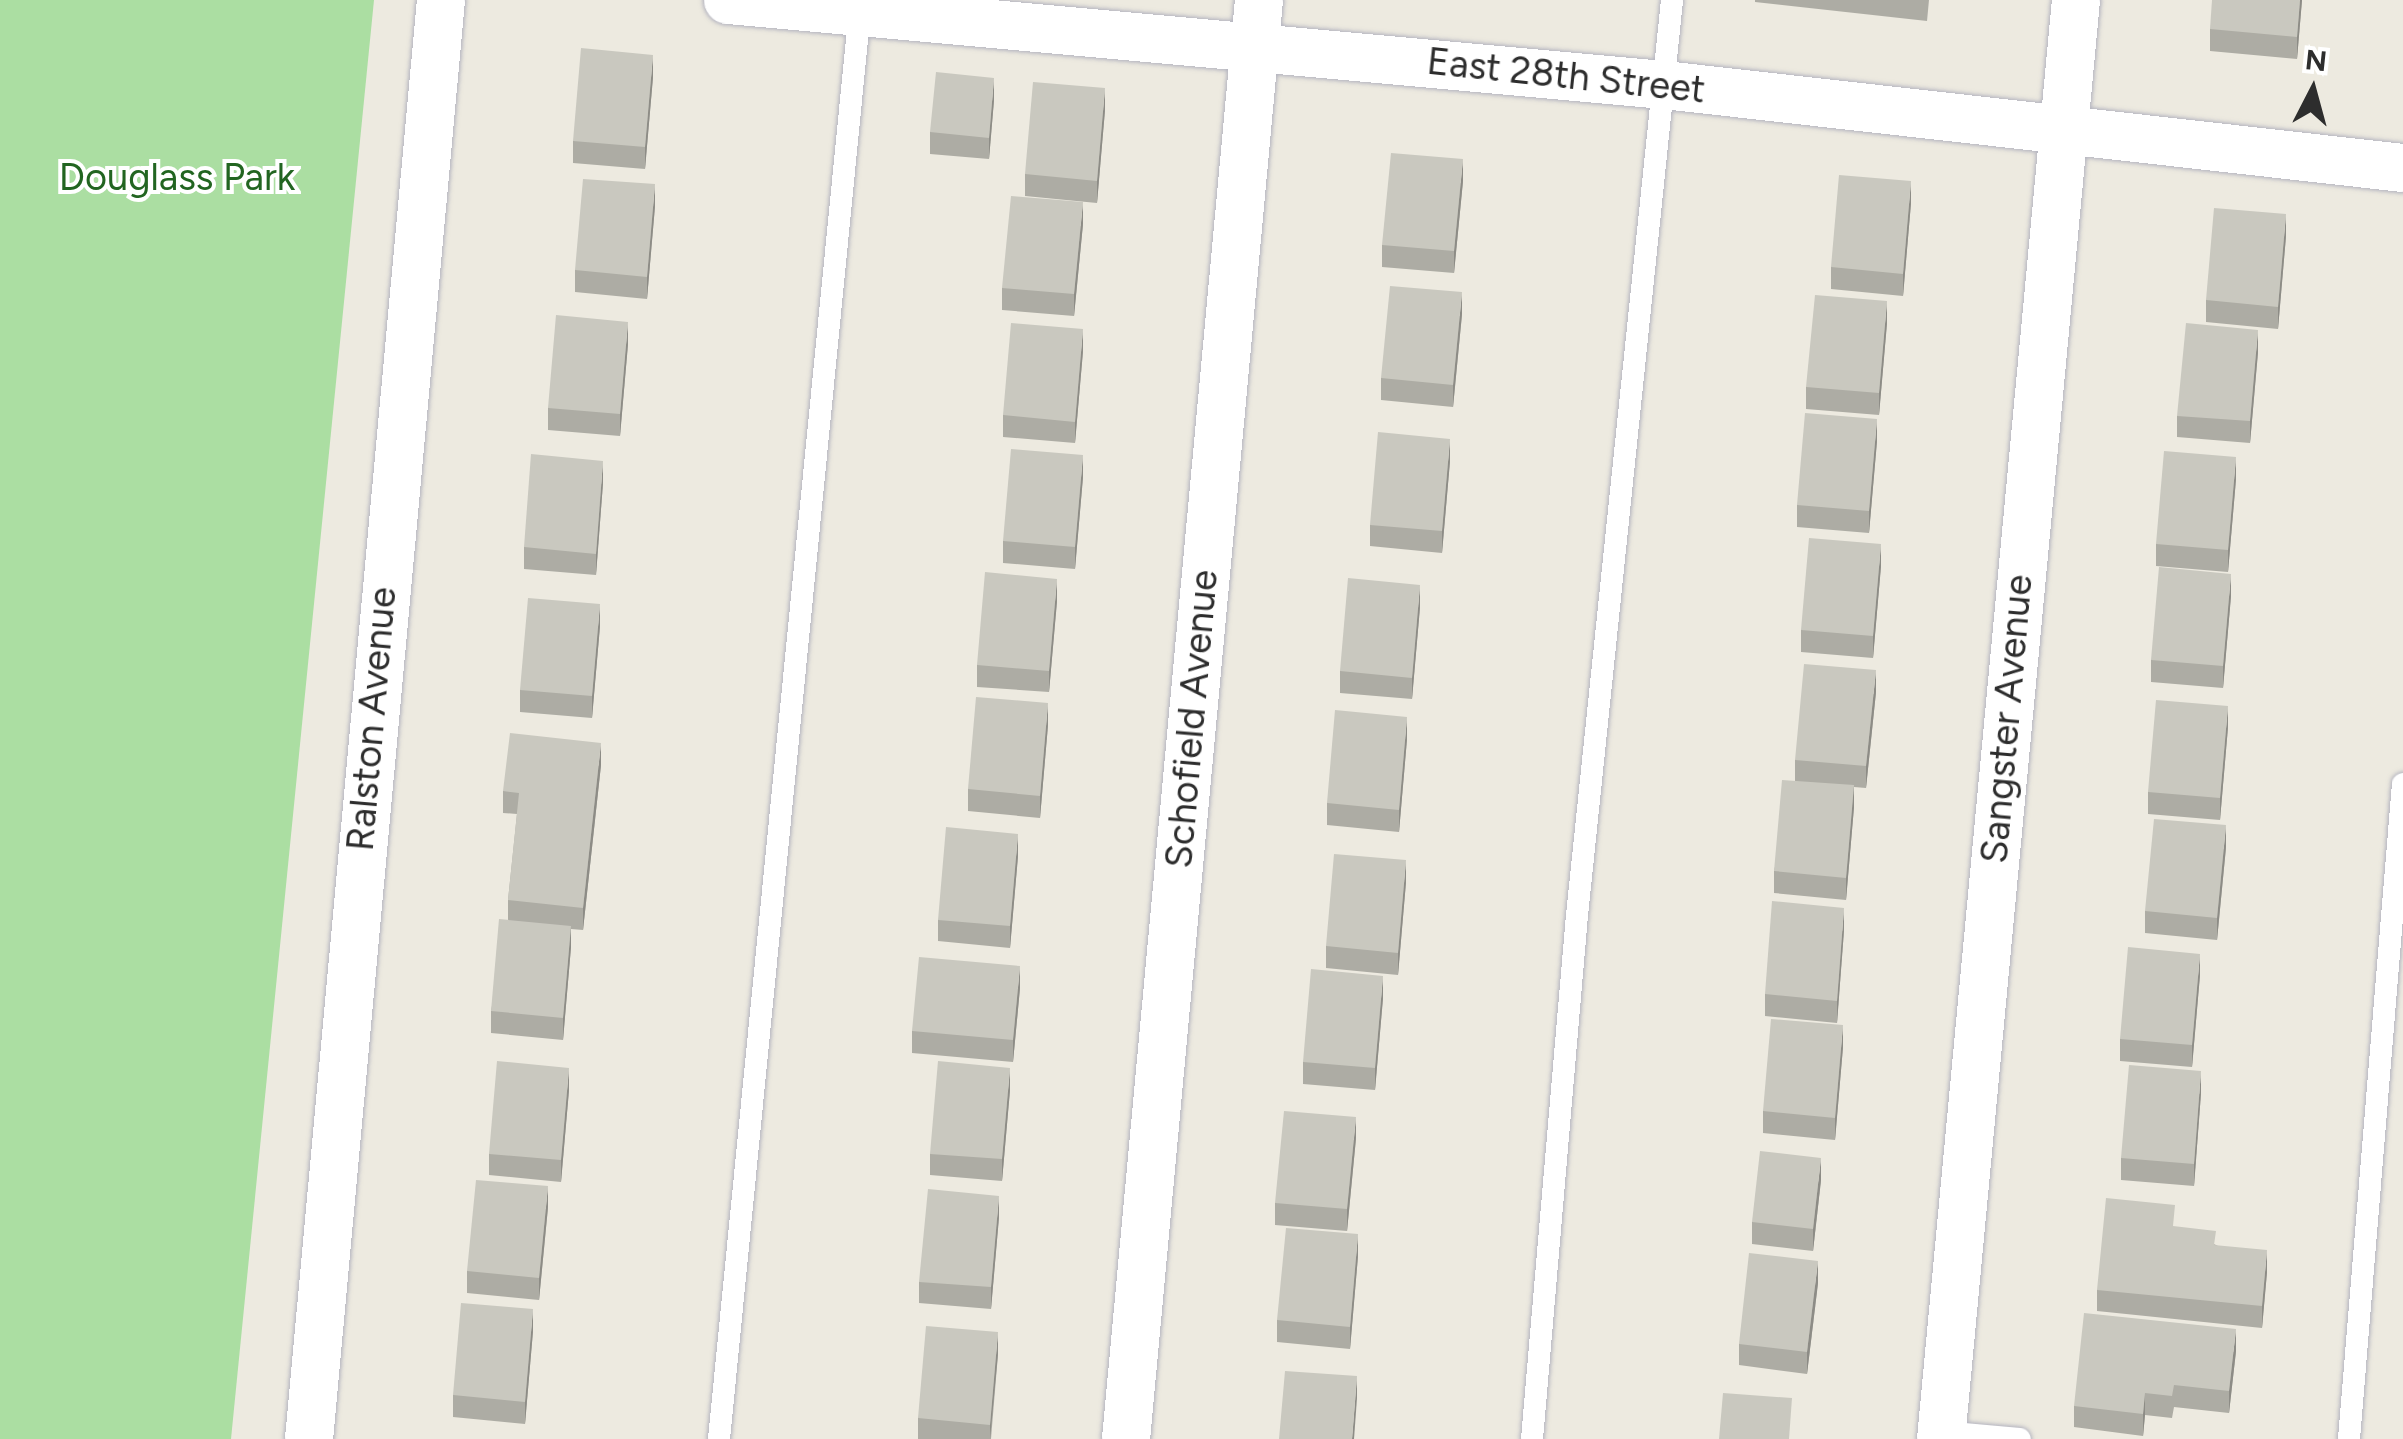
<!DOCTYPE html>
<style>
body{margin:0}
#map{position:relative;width:2403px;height:1439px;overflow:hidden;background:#edeae0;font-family:Figtree,sans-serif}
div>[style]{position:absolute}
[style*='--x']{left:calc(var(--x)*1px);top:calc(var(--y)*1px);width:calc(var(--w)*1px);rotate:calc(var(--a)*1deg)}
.green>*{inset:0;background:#abdea2}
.roads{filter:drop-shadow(0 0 2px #b4b4bf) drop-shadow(0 0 2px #b4b4bf)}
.service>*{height:22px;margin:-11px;padding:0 11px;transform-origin:11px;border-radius:11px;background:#fff}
.minor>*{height:48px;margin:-24px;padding:0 24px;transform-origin:24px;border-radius:24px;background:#fff}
.wall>*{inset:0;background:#adaca4}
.shaded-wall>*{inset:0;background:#8d8c86}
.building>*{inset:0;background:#c9c8bf}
span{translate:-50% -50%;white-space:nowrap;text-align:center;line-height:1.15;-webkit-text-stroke:8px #fff;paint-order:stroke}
.street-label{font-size:38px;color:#2d2d2d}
.park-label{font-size:38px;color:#226521}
.north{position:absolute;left:2263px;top:40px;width:100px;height:100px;-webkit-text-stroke:8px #fff;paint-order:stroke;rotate:6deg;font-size:28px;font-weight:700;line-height:40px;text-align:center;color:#2d2d2d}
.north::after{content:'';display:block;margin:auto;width:35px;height:45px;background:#2d2d2d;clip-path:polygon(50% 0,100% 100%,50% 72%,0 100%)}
</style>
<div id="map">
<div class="green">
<div style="clip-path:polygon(0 0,374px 0,231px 1439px,0 1439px)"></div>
</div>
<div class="roads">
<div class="service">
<div style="--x:1941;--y:1432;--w:79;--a:5.1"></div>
<div style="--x:719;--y:1439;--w:1438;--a:-84.37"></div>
<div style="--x:1532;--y:1439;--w:526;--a:-85.09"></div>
<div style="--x:1577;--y:915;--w:920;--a:-84.07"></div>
<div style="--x:2349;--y:1439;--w:657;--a:-85.29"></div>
</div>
<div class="minor">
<div style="--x:728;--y:0;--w:940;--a:5.19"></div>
<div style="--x:1664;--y:85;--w:744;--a:6.41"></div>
<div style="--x:309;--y:1439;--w:1445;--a:-84.76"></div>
<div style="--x:1126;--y:1439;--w:1445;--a:-84.72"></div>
<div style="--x:1941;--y:1439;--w:1445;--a:-84.64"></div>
</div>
</div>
<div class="wall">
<div style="clip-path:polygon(1755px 0,1929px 0,1927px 21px,1755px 2px)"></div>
<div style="clip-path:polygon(2302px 0,2297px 59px,2210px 51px,2210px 29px)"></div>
<div style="clip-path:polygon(653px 77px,645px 169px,573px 163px,573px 141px)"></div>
<div style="clip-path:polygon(994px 100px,989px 159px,930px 154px,930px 132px)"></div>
<div style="clip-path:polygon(1105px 110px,1097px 203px,1025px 196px,1025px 174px)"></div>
<div style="clip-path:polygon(1463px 181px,1454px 273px,1382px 267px,1382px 245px)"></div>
<div style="clip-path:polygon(1911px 203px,1903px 296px,1831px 289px,1831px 267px)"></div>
<div style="clip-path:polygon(655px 206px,647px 299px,575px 292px,575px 270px)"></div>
<div style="clip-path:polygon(1083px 224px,1074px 316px,1002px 310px,1002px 288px)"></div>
<div style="clip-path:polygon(2286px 236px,2278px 329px,2206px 322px,2206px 300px)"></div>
<div style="clip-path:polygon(1462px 314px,1453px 407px,1381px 400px,1381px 378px)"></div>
<div style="clip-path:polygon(1887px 323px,1879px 415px,1806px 409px,1806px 387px)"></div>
<div style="clip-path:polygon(628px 344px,620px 436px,548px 430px,548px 408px)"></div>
<div style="clip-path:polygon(1083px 351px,1075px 443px,1003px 437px,1003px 415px)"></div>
<div style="clip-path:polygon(2258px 352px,2250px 443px,2177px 437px,2177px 416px)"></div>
<div style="clip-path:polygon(1877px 441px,1869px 533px,1797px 527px,1797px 505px)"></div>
<div style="clip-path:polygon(1450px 461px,1442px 553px,1370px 546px,1370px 525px)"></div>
<div style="clip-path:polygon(1083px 477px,1075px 569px,1003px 563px,1003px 541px)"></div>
<div style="clip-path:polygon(2236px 479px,2228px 572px,2156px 566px,2156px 544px)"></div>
<div style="clip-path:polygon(603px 483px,596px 575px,524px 569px,524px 547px)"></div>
<div style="clip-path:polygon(1881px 566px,1873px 658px,1801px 652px,1801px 630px)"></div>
<div style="clip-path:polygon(2231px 596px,2223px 688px,2151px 682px,2151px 660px)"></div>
<div style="clip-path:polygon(1057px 601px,1049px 692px,977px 687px,977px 665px)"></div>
<div style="clip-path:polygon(1420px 607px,1412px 699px,1340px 693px,1340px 671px)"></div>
<div style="clip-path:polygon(600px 626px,592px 718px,520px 712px,520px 690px)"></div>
<div style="clip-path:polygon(1876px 692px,1866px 788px,1854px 787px,1854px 807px,1846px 900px,1774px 893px,1774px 871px,1795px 781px,1795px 760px)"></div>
<div style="clip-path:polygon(1048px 725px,1040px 818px,968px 811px,968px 789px)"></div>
<div style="clip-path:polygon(2228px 727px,2220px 820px,2148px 814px,2148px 792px)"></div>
<div style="clip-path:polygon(1407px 739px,1399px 832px,1327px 825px,1327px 803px)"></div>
<div style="clip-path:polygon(601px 765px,583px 930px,571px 929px,571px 947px,563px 1040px,491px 1033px,491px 1011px,508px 920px,508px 900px,517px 814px,503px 813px,503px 791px)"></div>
<div style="clip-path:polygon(2226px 847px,2217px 940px,2145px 933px,2145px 911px)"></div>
<div style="clip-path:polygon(1018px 856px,1010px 948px,938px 941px,938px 920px)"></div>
<div style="clip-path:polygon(1406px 882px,1398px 975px,1326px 968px,1326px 946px)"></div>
<div style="clip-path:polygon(1844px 930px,1837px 1023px,1765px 1016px,1765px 994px)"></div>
<div style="clip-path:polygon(2200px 975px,2192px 1067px,2120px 1061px,2120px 1039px)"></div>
<div style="clip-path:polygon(1020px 988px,1013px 1062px,912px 1053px,912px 1031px)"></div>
<div style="clip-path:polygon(1383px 998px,1375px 1090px,1303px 1084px,1303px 1062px)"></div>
<div style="clip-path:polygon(1843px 1047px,1835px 1140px,1763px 1133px,1763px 1111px)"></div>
<div style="clip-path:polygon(569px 1090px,561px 1182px,489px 1175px,489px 1154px)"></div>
<div style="clip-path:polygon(1010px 1090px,1002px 1181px,930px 1175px,930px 1154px)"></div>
<div style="clip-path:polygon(2201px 1093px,2194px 1186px,2121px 1180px,2121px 1158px)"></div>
<div style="clip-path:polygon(1356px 1138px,1347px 1231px,1275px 1225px,1275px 1203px)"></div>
<div style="clip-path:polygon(1821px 1180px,1813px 1251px,1752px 1244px,1752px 1222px)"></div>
<div style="clip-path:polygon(548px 1207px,539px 1300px,467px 1293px,467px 1271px)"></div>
<div style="clip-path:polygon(999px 1217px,991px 1309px,919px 1303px,919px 1282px)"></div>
<div style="clip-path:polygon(2175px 1227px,2216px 1245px,2267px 1272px,2262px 1328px,2097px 1311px,2097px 1290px)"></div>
<div style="clip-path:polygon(1358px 1256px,1350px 1349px,1277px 1342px,1277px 1320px)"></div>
<div style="clip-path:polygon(1818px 1283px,1807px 1374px,1739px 1365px,1739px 1344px)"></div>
<div style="clip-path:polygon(533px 1331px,525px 1424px,453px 1417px,453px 1395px)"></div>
<div style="clip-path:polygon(2236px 1351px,2229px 1413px,2174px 1407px,2172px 1418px,2145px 1415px,2143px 1436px,2074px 1427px,2074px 1406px)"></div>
<div style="clip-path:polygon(998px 1354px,991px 1439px,918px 1439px,918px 1418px)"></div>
</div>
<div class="shaded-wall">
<div style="clip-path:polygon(2300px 0,2302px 0,2297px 59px,2297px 37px)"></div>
<div style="clip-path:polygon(653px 55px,653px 77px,645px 169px,645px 147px)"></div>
<div style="clip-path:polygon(994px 78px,994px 100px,989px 159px,989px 138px)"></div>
<div style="clip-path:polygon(1105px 88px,1105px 110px,1097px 203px,1097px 181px)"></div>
<div style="clip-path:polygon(1463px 159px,1463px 181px,1454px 273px,1454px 251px)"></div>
<div style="clip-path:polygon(1911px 181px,1911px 203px,1903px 296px,1903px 274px)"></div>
<div style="clip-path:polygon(655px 184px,655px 206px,647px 299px,647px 277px)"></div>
<div style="clip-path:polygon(1083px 202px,1083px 224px,1074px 316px,1074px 294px)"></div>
<div style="clip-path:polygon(2286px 214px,2286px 236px,2278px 329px,2278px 307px)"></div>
<div style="clip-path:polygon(1462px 292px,1462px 314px,1453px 407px,1453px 385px)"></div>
<div style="clip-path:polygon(1887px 301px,1887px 323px,1879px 415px,1879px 393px)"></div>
<div style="clip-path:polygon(628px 322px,628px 344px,620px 436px,620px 414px)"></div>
<div style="clip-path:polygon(1083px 329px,1083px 351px,1075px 443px,1075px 422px)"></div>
<div style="clip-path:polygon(2258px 330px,2258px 352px,2250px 443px,2250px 421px)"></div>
<div style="clip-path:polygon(1877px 419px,1877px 441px,1869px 533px,1869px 511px)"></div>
<div style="clip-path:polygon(1450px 439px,1450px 461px,1442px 553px,1442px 531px)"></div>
<div style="clip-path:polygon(1083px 455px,1083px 477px,1075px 569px,1075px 547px)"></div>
<div style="clip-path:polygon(2236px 457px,2236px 479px,2228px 572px,2228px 550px)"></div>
<div style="clip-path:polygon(603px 461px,603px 483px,596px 575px,596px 554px)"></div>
<div style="clip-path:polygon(1881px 544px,1881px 566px,1873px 658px,1873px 636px)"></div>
<div style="clip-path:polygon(2231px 574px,2231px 596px,2223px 688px,2223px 666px)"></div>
<div style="clip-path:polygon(1057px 579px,1057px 601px,1049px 692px,1049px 671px)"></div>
<div style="clip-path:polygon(1420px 585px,1420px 607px,1412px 699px,1412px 678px)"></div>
<div style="clip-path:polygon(600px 604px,600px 626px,592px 718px,592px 696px)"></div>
<div style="clip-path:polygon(1876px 670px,1876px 692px,1866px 788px,1866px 766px)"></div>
<div style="clip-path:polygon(1048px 703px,1048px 725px,1040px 818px,1040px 796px)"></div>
<div style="clip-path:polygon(2228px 706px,2228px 727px,2220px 820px,2220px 798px)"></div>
<div style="clip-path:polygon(1407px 717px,1407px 739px,1399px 832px,1399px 810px)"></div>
<div style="clip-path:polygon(601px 743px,601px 765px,583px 930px,583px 908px)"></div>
<div style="clip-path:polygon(1854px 785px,1854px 807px,1846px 900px,1846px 878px)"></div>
<div style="clip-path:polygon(2226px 825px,2226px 847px,2217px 940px,2217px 918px)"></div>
<div style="clip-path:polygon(1018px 834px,1018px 856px,1010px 948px,1010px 926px)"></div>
<div style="clip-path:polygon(1406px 860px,1406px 882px,1398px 975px,1398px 953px)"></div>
<div style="clip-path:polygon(1844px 908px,1844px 930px,1837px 1023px,1837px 1001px)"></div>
<div style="clip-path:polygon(571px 926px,571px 947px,563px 1040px,563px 1018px)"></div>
<div style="clip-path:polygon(2200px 954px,2200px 975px,2192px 1067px,2192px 1045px)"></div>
<div style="clip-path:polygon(1020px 966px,1020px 988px,1013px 1062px,1013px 1040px)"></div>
<div style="clip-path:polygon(1383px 976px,1383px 998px,1375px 1090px,1375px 1068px)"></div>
<div style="clip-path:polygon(1843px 1025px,1843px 1047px,1835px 1140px,1835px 1118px)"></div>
<div style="clip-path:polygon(569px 1068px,569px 1090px,561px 1182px,561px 1160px)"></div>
<div style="clip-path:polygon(1010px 1068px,1010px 1090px,1002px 1181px,1002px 1159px)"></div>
<div style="clip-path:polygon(2201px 1071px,2201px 1093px,2194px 1186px,2194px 1164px)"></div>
<div style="clip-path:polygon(1356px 1117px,1356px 1138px,1347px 1231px,1347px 1209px)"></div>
<div style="clip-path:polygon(1821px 1158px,1821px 1180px,1813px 1251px,1813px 1229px)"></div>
<div style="clip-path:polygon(548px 1186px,548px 1207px,539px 1300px,539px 1278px)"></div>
<div style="clip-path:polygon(999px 1196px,999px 1217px,991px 1309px,991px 1287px)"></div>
<div style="clip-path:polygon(1358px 1234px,1358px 1256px,1350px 1349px,1350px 1327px)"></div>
<div style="clip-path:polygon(2267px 1250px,2267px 1272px,2262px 1328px,2262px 1306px)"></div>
<div style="clip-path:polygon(1818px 1261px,1818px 1283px,1807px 1374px,1807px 1352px)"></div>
<div style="clip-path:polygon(533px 1309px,533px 1331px,525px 1424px,525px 1402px)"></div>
<div style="clip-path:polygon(2236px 1329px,2236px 1351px,2229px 1413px,2229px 1391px)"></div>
<div style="clip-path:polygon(998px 1332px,998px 1354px,990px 1439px,990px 1425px)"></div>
<div style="clip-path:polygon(1357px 1376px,1357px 1398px,1354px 1439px,1352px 1439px)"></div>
<div style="clip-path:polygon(2145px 1393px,2145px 1415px,2143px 1436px,2143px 1414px)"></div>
</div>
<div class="building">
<div style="clip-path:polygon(2212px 0,2300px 0,2297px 37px,2210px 29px)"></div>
<div style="clip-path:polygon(581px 48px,653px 55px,645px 147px,573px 141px)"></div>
<div style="clip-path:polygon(936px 72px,994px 78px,989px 138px,930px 132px)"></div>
<div style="clip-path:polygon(1033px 82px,1105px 88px,1097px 181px,1025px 174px)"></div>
<div style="clip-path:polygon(1391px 153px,1463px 159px,1454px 251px,1382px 245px)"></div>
<div style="clip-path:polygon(1839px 175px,1911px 181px,1903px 274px,1831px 267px)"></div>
<div style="clip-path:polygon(583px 179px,655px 184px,647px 277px,575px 270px)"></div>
<div style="clip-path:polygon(1011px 196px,1083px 202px,1074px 294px,1002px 288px)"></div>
<div style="clip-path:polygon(2214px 208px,2286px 214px,2278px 307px,2206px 300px)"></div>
<div style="clip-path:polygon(1390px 286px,1462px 292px,1453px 385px,1381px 378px)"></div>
<div style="clip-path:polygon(1815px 295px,1887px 301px,1879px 393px,1806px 387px)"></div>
<div style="clip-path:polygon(556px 315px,628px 322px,620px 414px,548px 408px)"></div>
<div style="clip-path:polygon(1011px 323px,1083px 329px,1075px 422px,1003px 415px)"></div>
<div style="clip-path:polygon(2186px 323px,2258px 330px,2250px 421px,2177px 416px)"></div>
<div style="clip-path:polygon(1805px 413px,1877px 419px,1869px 511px,1797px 505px)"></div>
<div style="clip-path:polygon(1378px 432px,1450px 439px,1442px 531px,1370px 525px)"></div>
<div style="clip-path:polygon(1011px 449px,1083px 455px,1075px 547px,1003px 541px)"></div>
<div style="clip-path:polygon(2164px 451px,2236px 457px,2228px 550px,2156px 544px)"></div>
<div style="clip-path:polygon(531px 454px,603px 461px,596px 554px,524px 547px)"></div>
<div style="clip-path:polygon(1809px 538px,1881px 544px,1873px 636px,1801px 630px)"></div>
<div style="clip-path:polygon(2159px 567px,2231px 574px,2223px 666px,2151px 660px)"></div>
<div style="clip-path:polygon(985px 572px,1057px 579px,1049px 671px,977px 665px)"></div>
<div style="clip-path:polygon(1348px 578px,1420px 585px,1412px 678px,1340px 671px)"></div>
<div style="clip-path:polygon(528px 598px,600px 604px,592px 696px,520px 690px)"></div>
<div style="clip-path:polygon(1804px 664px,1876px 670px,1866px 766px,1795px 760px)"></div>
<div style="clip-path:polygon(976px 697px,1048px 703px,1040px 796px,968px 789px)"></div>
<div style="clip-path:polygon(2156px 700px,2228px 706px,2220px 798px,2148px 792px)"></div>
<div style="clip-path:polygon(1335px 710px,1407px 717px,1399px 810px,1327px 803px)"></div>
<div style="clip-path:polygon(510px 733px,601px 743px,583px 908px,508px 900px,519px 793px,503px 791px)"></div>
<div style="clip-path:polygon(1782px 780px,1854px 785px,1846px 878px,1774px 871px)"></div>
<div style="clip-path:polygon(2154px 819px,2226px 825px,2217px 918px,2145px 911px)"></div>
<div style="clip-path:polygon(946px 827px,1018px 834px,1010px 926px,938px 920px)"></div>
<div style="clip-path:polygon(1334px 854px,1406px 860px,1398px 953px,1326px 946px)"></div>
<div style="clip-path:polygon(1772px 901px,1844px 908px,1837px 1001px,1765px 994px)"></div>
<div style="clip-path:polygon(499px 919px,571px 926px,563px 1018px,491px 1011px)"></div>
<div style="clip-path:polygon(2128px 947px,2200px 954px,2192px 1045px,2120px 1039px)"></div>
<div style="clip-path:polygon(919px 957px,1020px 966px,1013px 1040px,912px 1031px)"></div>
<div style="clip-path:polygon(1311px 969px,1383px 976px,1375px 1068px,1303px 1062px)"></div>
<div style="clip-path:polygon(1771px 1019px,1843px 1025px,1835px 1118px,1763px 1111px)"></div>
<div style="clip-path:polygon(497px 1061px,569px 1068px,561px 1160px,489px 1154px)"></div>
<div style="clip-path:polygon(938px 1061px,1010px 1068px,1002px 1159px,930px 1154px)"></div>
<div style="clip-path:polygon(2129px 1065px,2201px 1071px,2194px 1164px,2121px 1158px)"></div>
<div style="clip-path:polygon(1284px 1111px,1356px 1117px,1347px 1209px,1275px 1203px)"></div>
<div style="clip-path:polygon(1760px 1151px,1821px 1158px,1813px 1229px,1752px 1222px)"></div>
<div style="clip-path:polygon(476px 1180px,548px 1186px,539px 1278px,467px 1271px)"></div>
<div style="clip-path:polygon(928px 1189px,999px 1196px,991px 1287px,919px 1282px)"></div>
<div style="clip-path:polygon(2106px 1198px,2175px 1205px,2173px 1226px,2216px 1231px,2214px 1245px,2267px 1250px,2262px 1306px,2097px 1290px)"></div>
<div style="clip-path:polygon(1286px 1228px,1358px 1234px,1350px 1327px,1277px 1320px)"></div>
<div style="clip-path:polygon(1749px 1253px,1818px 1261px,1807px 1352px,1739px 1344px)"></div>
<div style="clip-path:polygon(461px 1303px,533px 1309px,525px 1402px,453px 1395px)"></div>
<div style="clip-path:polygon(2084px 1313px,2236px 1329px,2229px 1391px,2174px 1385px,2172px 1396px,2145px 1393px,2143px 1414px,2074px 1406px)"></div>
<div style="clip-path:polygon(926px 1326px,998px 1332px,990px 1425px,918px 1418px)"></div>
<div style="clip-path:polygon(1285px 1371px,1357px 1376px,1352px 1439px,1279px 1439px)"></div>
<div style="clip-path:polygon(1723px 1393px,1792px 1398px,1789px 1439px,1719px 1439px)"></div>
</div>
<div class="street-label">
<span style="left:1566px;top:76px;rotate:6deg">East 28th Street</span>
<span style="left:372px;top:719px;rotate:-85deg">Ralston Avenue</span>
<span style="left:1192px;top:719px;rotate:-85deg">Schofield Avenue</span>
<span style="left:2007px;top:719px;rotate:-85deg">Sangster Avenue</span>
</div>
<div class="park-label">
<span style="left:177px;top:178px">Douglass Park</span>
</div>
<div class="north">N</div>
</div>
